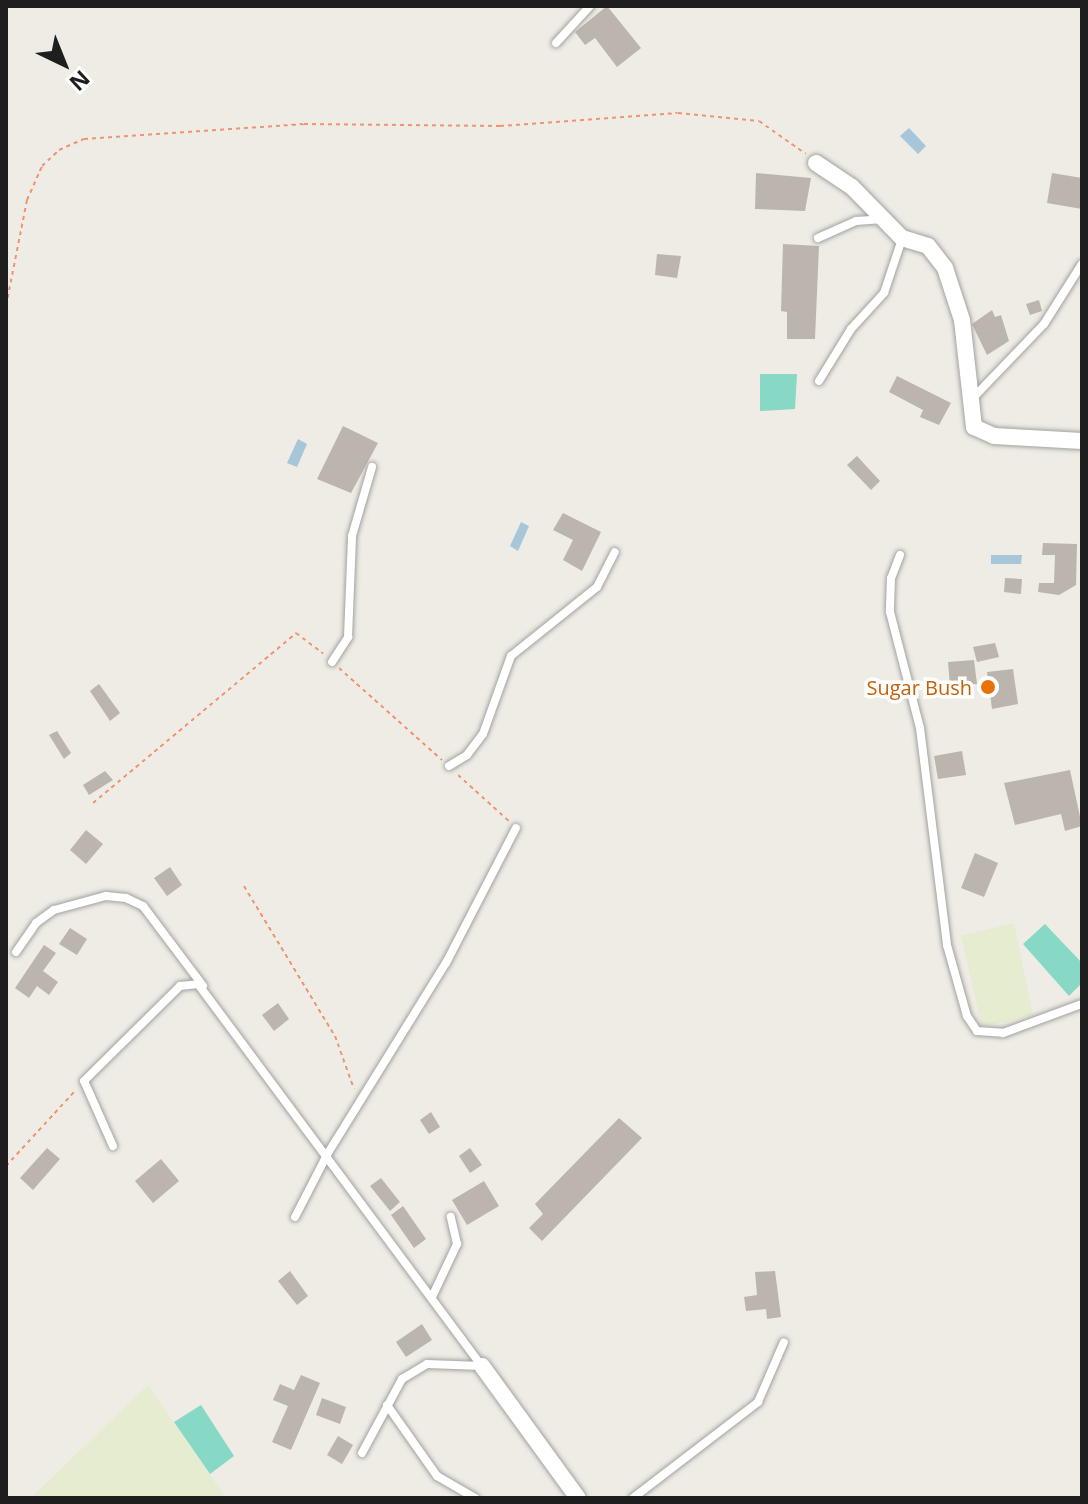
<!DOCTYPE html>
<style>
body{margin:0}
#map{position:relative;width:1088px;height:1504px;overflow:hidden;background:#eeece4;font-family:"Open Sans",sans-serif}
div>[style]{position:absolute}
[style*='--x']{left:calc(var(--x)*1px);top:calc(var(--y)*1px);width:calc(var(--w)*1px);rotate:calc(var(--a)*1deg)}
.farmland>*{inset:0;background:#e5ecd0}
.pitch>*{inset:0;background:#87d8c5}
.water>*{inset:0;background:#a7c6d9}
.building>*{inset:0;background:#bbb5ae}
.path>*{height:2px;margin-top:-1px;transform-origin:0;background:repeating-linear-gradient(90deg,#f09373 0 4px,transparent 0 8px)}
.roads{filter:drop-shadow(0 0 2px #a2a2a2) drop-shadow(0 0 2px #a2a2a2)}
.service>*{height:8px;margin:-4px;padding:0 4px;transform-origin:4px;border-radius:4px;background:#fff}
.minor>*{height:16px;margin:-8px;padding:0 8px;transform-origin:8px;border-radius:8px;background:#fff}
.dots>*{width:22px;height:22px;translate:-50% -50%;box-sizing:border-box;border:4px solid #fff;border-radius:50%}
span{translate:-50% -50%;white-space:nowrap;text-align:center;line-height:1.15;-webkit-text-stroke:7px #fff;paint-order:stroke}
.food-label{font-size:20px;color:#c56008}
.right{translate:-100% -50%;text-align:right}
.frame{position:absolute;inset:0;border:8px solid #1e1e1e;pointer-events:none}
.north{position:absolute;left:24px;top:24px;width:80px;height:80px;-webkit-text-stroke:6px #fff;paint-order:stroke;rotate:137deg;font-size:22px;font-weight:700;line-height:32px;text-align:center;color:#1e1e1e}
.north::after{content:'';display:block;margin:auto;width:28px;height:36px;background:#1e1e1e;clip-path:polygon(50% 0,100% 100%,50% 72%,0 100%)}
</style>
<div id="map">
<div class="farmland">
<div style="clip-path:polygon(1014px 923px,1033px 1015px,982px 1027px,961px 936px)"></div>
<div style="clip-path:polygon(148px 1385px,226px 1498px,34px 1498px,33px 1496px)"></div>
</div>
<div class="pitch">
<div style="clip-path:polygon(760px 374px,797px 374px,795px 409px,760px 411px)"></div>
<div style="clip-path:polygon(1045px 924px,1082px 963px,1082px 983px,1069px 996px,1023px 944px)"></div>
<div style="clip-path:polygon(201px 1405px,234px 1456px,210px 1474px,174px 1422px)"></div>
</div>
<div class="water">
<div style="clip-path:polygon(909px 128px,926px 146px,918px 154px,900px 136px)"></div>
<div style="clip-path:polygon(298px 439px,307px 444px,297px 467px,287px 463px)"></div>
<div style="clip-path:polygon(521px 522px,529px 526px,518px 551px,510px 546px)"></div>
<div style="clip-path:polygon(991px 555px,1022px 555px,1021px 564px,991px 564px)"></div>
</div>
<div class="building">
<div style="clip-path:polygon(607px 6px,641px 48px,617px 67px,595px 38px,585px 45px,575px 32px)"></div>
<div style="clip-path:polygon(756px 173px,811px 178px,805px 211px,755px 209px)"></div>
<div style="clip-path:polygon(1052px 173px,1082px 178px,1082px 209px,1047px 203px)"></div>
<div style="clip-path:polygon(783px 244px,819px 246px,815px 339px,787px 339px,787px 312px,781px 311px)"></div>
<div style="clip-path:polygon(657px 254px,681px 256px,677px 278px,655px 275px)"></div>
<div style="clip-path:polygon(1039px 300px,1042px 311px,1030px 315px,1026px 304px)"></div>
<div style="clip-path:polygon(992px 310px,995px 317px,1001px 315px,1009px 341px,987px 355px,972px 324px)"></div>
<div style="clip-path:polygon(897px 376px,951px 403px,939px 425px,920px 417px,923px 410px,889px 392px)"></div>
<div style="clip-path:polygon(343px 426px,378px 443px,351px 493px,317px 479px)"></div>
<div style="clip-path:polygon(857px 456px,880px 481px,871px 490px,847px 465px)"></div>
<div style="clip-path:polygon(563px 513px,601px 532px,582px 571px,563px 560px,573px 540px,553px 530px)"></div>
<div style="clip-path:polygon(1043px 543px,1077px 544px,1076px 585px,1059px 595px,1038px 592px,1039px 583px,1054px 583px,1055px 555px,1042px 555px)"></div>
<div style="clip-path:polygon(1005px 578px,1022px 579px,1021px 594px,1004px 592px)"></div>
<div style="clip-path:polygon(995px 643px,999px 657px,977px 662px,973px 647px)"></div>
<div style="clip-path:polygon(974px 660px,977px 684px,950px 686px,948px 662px)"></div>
<div style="clip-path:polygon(1013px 669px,1018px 704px,992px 709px,987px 672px)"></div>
<div style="clip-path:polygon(99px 684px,120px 713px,110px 721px,90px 691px)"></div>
<div style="clip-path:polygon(57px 731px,71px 753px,64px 759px,49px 735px)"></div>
<div style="clip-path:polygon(962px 751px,966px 775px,938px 779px,934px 756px)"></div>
<div style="clip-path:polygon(1070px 770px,1082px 826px,1065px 831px,1061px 814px,1015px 825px,1004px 783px)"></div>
<div style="clip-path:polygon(105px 771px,113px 780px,89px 795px,83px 785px)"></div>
<div style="clip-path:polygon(86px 830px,103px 844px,86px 864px,70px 850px)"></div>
<div style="clip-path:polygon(975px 853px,998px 863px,984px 897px,961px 888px)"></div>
<div style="clip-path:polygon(170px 867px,182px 885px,167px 896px,154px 878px)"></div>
<div style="clip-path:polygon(70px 928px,87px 939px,77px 955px,59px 944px)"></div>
<div style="clip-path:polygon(44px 945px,56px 953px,43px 971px,58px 982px,49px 995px,37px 986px,29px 998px,15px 988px)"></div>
<div style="clip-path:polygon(278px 1003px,289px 1019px,274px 1031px,262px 1015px)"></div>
<div style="clip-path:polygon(431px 1112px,440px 1127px,429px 1134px,420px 1120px)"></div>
<div style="clip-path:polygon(619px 1118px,642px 1138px,542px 1241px,529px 1228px,543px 1214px,535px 1204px)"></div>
<div style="clip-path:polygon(47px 1148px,60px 1159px,33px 1190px,20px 1178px)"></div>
<div style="clip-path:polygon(470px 1148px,482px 1165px,470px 1173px,459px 1156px)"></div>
<div style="clip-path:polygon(161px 1159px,179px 1181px,153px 1203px,135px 1181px)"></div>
<div style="clip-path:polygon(381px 1178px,400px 1202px,390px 1211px,370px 1186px)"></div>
<div style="clip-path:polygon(484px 1181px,499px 1206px,467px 1225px,452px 1200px)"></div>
<div style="clip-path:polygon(403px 1206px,426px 1239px,414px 1248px,391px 1215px)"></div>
<div style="clip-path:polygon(290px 1271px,308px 1296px,297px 1305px,278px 1281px)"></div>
<div style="clip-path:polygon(775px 1271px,781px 1317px,767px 1319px,766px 1309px,746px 1311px,744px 1297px,757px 1295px,755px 1272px)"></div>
<div style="clip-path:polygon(422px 1324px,432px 1340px,406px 1357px,396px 1342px)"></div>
<div style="clip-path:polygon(301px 1375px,320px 1383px,291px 1450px,272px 1442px,288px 1406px,273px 1400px,280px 1384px,294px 1390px)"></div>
<div style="clip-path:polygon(322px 1398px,346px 1407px,340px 1424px,316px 1415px)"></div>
<div style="clip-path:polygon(338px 1436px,353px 1445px,342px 1464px,327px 1455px)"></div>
</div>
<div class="path">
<div style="--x:6;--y:306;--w:108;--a:-78.8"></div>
<div style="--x:27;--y:200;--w:37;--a:-66"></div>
<div style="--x:42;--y:166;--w:23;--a:-43"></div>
<div style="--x:59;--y:150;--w:27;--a:-24"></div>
<div style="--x:84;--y:139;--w:221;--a:-3.9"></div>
<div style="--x:304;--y:124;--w:196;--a:0.6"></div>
<div style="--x:500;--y:126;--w:178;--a:-4.2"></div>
<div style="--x:678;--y:113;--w:81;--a:5.6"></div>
<div style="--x:759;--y:121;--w:57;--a:35.1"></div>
<div style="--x:339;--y:668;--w:138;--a:41.8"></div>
<div style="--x:458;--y:775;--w:70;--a:42.1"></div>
<div style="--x:93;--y:803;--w:265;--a:-39.9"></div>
<div style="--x:296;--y:633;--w:34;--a:37"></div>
<div style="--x:244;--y:886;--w:175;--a:58.8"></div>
<div style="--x:335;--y:1036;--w:56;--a:70.3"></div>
<div style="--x:6;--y:1166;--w:102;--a:-47.4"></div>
</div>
<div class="roads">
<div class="service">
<div style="--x:556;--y:43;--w:50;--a:-47.4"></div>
<div style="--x:818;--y:238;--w:42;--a:-24.1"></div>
<div style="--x:856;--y:221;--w:27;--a:-4"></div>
<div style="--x:819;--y:381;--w:61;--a:-58.4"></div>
<div style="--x:851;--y:329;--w:49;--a:-47.5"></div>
<div style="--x:884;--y:293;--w:57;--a:-71.6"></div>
<div style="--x:972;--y:399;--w:104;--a:-46.2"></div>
<div style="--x:1044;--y:324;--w:71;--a:-57.7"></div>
<div style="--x:900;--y:555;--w:25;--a:111"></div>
<div style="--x:891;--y:578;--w:34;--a:92"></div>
<div style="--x:890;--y:612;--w:120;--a:75.5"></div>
<div style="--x:920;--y:728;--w:219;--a:82.9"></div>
<div style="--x:947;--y:945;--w:74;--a:74.3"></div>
<div style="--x:967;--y:1016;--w:18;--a:56"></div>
<div style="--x:977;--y:1031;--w:26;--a:4"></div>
<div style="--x:1003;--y:1033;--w:84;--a:-20.2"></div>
<div style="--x:332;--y:662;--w:30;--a:-57"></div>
<div style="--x:348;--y:637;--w:101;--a:-87.7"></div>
<div style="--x:352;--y:536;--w:72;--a:-73.8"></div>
<div style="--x:449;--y:766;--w:21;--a:-31"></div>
<div style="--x:467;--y:755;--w:26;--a:-53"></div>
<div style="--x:483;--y:734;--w:83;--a:-70.3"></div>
<div style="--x:511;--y:656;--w:110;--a:-38.7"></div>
<div style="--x:597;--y:587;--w:39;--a:-63"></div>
<div style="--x:16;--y:952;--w:35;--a:-55"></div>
<div style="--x:36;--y:923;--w:22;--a:-36"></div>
<div style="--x:54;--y:910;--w:54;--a:-15.1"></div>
<div style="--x:106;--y:896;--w:20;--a:6"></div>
<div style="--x:126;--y:898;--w:19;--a:25"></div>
<div style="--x:143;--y:906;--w:100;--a:53.1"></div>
<div style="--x:113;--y:1146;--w:71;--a:-114"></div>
<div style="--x:84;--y:1081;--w:135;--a:-44.7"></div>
<div style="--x:180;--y:986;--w:18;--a:-6"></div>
<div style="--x:198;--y:984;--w:476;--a:53.4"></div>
<div style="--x:295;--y:1217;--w:72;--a:-62.7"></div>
<div style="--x:328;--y:1153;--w:224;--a:-58.2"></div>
<div style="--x:446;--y:963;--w:152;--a:-62.6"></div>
<div style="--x:432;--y:1297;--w:59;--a:-64.7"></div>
<div style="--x:457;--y:1244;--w:28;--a:-103"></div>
<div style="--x:387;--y:1405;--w:87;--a:54.8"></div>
<div style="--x:437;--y:1476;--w:44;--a:30.1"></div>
<div style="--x:362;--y:1453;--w:84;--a:-61.6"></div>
<div style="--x:402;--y:1379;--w:29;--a:-31"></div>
<div style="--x:427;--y:1364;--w:55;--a:2.1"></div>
<div style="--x:633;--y:1498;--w:158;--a:-37.5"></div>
<div style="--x:758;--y:1402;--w:65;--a:-66.6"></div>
</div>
<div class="minor">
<div style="--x:816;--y:163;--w:43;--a:33.7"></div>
<div style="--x:852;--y:187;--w:71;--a:45.6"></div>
<div style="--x:902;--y:238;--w:27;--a:17"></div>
<div style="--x:928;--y:246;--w:28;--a:52"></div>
<div style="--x:945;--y:268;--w:55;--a:71.9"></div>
<div style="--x:962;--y:320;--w:108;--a:83.6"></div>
<div style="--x:974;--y:427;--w:22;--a:24"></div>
<div style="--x:994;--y:436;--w:88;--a:3.3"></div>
<div style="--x:482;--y:1366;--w:163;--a:54"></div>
</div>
</div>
<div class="dots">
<div style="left:988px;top:687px;background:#e8710a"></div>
</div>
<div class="food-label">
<span class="right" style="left:972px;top:687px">Sugar Bush</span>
</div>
<div class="frame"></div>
<div class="north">N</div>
</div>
